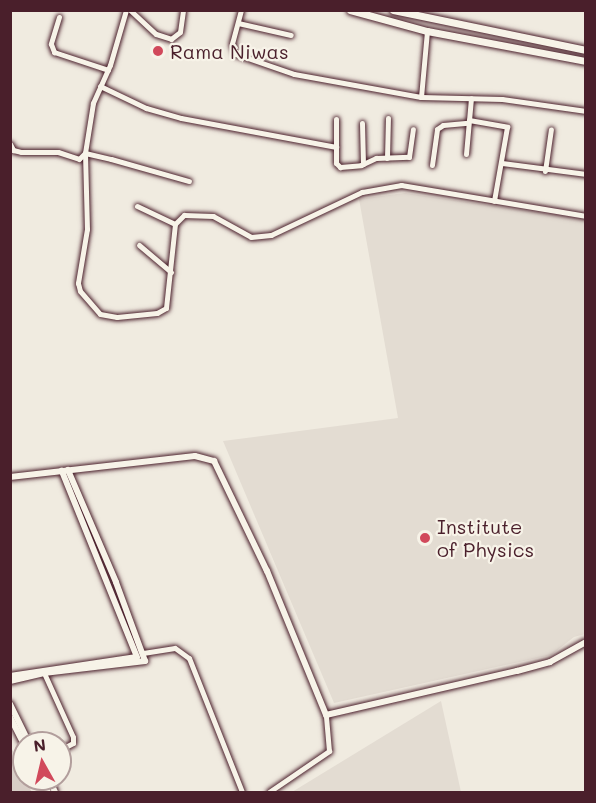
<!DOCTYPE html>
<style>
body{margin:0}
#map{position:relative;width:596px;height:803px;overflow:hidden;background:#f0ebe0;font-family:Mali,sans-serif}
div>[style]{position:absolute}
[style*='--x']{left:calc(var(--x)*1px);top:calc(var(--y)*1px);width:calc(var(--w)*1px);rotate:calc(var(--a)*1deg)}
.built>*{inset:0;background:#e3dcd2}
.green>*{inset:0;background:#d8cdc6}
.roads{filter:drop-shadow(0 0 2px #4a1f2b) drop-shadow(0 0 2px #4a1f2b)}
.minor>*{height:5px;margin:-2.5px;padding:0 2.5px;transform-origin:2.5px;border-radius:2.5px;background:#f7f3e8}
.tertiary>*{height:6px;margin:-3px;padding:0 3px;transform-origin:3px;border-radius:3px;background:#f7f3e8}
.secondary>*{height:7px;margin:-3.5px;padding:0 3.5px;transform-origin:3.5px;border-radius:3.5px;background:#f7f3e8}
.dots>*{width:16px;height:16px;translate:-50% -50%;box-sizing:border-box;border:3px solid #f7f3e8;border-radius:50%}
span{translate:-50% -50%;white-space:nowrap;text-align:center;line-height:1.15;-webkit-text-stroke:4.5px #f7f3e8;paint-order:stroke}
.poi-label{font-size:20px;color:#4a1f2b}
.left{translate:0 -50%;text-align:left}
.frame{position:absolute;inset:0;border:12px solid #4a1f2b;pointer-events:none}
.north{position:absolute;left:12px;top:731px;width:60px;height:60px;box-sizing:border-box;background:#f7f3e8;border:2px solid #b29e9c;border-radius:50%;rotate:352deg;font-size:16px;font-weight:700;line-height:24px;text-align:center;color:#4a1f2b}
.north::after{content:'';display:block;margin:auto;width:21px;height:27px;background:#d1495b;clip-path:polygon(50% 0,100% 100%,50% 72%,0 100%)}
</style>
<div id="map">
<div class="built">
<div style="clip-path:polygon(405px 193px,585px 219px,585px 634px,574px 637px,551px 655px,334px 703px,223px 441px,398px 418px,359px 199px)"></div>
<div style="clip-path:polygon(441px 701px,461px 792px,292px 792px)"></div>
</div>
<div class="green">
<div style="clip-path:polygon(10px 744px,24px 779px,32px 792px,11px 792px)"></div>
</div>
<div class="roads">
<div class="minor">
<div style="--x:126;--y:10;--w:57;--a:106.2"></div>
<div style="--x:110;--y:65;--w:42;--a:114.1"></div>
<div style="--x:93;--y:103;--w:51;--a:99.1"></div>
<div style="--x:85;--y:153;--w:76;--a:88.5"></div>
<div style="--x:87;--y:229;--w:55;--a:99.5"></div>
<div style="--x:78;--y:283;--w:8;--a:76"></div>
<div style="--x:80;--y:291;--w:30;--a:49"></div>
<div style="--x:100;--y:314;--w:17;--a:10"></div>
<div style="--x:117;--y:317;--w:40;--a:-5.7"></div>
<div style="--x:157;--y:313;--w:10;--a:-29"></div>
<div style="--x:166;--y:308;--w:84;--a:-83.9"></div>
<div style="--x:175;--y:224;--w:13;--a:-45"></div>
<div style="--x:184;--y:215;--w:29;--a:2"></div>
<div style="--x:213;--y:216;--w:43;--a:28.9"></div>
<div style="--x:251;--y:237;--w:20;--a:-6"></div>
<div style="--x:271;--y:235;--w:101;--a:-25.3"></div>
<div style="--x:362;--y:192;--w:40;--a:-10"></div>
<div style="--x:401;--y:185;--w:188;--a:9.5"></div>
<div style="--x:130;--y:10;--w:35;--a:43"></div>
<div style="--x:156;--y:34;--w:16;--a:18"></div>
<div style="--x:171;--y:39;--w:11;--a:-38"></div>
<div style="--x:180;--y:32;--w:22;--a:-82"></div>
<div style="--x:241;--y:10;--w:35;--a:105"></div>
<div style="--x:232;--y:44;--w:11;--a:68"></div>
<div style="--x:236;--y:54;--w:61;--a:19"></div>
<div style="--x:294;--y:74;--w:129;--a:10.3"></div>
<div style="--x:421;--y:97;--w:81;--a:1.4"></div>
<div style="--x:502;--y:99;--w:85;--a:8.1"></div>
<div style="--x:59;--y:17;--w:28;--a:107"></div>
<div style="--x:51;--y:44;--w:9;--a:69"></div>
<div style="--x:54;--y:52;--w:57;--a:18.4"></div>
<div style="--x:238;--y:23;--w:54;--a:12.8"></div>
<div style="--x:100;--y:86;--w:51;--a:25.6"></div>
<div style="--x:146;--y:108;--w:36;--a:16"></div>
<div style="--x:181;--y:118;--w:158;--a:10.6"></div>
<div style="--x:421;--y:97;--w:66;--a:-84.8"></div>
<div style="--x:336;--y:119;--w:44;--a:90"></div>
<div style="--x:336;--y:163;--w:6;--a:45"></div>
<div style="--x:340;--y:167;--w:21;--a:-5"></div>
<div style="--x:361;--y:165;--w:17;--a:-25"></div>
<div style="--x:376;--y:158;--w:33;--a:-2"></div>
<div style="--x:409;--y:157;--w:28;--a:-82"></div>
<div style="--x:469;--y:120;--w:39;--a:10"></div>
<div style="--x:507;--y:127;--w:75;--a:100"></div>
<div style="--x:362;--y:123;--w:41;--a:88.6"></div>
<div style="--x:10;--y:144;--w:7;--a:63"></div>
<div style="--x:13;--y:150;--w:8;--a:14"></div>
<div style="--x:21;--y:152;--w:37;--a:0"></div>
<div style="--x:58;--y:152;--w:22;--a:18"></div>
<div style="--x:79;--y:159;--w:8;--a:-45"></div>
<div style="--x:85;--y:153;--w:27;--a:13"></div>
<div style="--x:111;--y:159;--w:81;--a:15.8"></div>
<div style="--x:466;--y:154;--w:56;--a:-84.9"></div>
<div style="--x:387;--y:158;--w:40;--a:-88.6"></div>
<div style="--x:502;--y:163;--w:85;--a:7.5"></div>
<div style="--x:432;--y:165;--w:36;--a:-82"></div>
<div style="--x:437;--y:129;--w:7;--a:-34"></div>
<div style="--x:443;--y:125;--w:25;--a:-5"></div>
<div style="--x:545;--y:171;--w:42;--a:-81.9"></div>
<div style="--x:137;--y:206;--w:42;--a:25.3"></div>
<div style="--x:139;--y:245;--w:42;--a:40.2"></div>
<div style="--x:143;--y:653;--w:32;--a:-9"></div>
<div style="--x:175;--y:648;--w:17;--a:36"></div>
<div style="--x:189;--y:658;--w:144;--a:68.4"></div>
<div style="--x:44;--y:673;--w:70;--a:65.6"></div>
<div style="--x:73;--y:737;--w:6;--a:90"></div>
<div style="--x:73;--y:743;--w:15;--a:152"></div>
<div style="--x:269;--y:792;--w:73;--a:-34.3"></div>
<div style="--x:329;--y:751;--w:36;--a:-95"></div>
</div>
<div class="tertiary">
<div style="--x:10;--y:477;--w:186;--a:-6.5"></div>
<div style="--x:195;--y:456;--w:20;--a:15"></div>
<div style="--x:214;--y:461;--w:122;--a:64.3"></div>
<div style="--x:267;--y:571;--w:156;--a:67.7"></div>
<div style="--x:326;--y:715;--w:196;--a:-13"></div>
<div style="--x:517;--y:671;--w:34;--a:-15"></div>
<div style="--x:550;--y:662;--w:41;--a:-29.1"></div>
<div style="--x:10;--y:676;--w:128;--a:-8.5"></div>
<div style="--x:137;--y:657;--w:201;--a:-112"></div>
<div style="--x:10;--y:681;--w:35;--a:-13"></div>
<div style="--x:44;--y:673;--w:102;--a:-6.8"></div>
<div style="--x:145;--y:661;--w:84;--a:-110.2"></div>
<div style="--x:116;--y:582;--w:122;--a:-113.2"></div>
<div style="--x:10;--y:704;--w:43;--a:64"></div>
<div style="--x:10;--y:717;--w:30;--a:63"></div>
<div style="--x:42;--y:779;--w:14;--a:65"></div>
<div style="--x:49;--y:779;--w:14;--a:65"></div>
</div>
<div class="secondary">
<div style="--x:350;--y:10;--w:80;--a:15.3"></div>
<div style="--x:427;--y:31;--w:162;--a:10.7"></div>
<div style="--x:393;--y:10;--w:197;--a:11.7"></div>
</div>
</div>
<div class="dots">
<div style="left:158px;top:51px;background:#d1495b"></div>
<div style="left:425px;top:538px;background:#d1495b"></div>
</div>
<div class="poi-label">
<span class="left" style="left:170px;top:51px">Rama Niwas</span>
<span class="left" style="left:437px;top:538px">Institute<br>of Physics</span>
</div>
<div class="frame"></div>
<div class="north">N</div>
</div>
